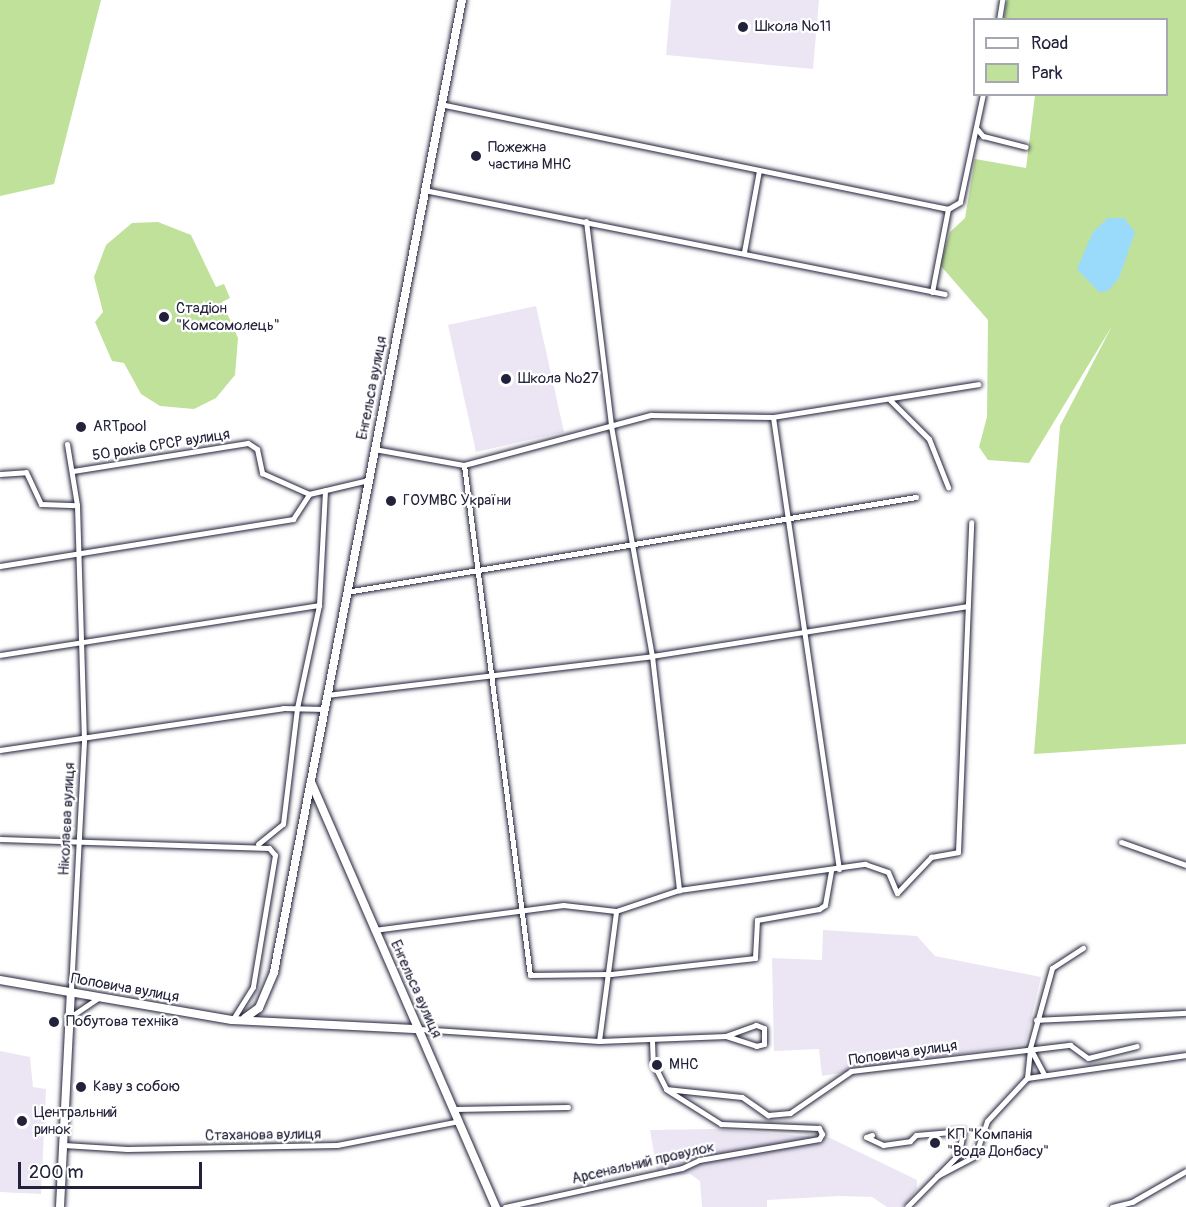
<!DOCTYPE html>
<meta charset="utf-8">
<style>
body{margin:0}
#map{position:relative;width:1186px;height:1207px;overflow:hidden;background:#fff;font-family:Pangolin,sans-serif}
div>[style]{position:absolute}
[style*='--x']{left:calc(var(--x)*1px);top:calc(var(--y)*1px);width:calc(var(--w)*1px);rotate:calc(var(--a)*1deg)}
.built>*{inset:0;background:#ece6f4}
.green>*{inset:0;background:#bfe19a}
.water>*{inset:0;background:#9adbfc}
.roads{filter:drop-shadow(0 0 2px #22223b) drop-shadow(0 0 2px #22223b)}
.street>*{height:5px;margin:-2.5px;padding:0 2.5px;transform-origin:2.5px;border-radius:2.5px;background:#fff}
.secondary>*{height:8px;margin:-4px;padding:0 4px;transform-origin:4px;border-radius:4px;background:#fff}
.dots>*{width:16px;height:16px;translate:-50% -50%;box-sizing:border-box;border:3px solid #fff;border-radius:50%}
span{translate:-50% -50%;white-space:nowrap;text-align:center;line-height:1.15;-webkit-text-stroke:4.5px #fff;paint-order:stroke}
.poi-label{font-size:15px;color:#22223b}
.left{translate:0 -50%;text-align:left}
.street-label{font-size:15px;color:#22223b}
.legend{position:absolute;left:973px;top:18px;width:195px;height:78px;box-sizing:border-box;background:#fff;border:2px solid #a7a7b1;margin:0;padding:8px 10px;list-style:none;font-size:18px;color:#22223b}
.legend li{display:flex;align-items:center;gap:12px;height:30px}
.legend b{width:30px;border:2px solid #a7a7b1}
.scale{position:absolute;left:18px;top:1162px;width:184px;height:27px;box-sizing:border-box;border:3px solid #22223b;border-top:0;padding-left:8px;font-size:18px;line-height:21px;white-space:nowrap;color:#22223b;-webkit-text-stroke:4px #fff;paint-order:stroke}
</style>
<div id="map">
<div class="built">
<div style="clip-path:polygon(671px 0,819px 0,813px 69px,666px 55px)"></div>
<div style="clip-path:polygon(536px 306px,564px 432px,476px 452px,448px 325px)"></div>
<div style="clip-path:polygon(823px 930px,917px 936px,935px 956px,1041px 977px,1025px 1044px,822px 1076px,819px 1049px,774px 1051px,772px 958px,822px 960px)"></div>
<div style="clip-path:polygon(0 1051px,30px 1057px,33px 1087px,46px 1089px,41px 1194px,0 1192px)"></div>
<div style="clip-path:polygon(712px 1129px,830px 1138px,917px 1180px,917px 1189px,903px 1207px,887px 1207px,872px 1197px,839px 1196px,767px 1200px,767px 1207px,702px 1207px,700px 1181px,690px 1174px,658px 1177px,650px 1130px)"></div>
</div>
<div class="green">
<div style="clip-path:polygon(0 0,101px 0,54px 184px,0 196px)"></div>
<div style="clip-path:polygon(1007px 0,1186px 0,1186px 744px,1034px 754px,1060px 426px,1112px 326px,1029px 463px,988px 460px,979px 447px,987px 417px,988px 320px,940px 265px,950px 232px,965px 218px,975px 159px,1026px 168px,1035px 95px,1166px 94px,1166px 20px,1004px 19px)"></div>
<div style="clip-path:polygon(158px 222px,191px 235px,216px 287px,224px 284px,230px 298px,222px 302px,238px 338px,235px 375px,216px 398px,194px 409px,160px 406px,141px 394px,124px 363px,112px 361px,95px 322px,103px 312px,94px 277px,106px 245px,132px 223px)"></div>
</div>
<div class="water">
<div style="clip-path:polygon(1108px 218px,1124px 218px,1135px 232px,1119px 278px,1108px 291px,1099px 292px,1077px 269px,1093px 232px)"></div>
</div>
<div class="roads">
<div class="street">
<div style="--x:999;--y:20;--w:20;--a:-81"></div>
<div style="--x:440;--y:104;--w:519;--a:11.68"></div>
<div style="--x:948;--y:209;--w:14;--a:-30"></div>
<div style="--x:960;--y:202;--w:110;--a:-78"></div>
<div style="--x:976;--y:128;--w:11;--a:49"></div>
<div style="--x:983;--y:136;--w:44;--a:14.3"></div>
<div style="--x:424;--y:190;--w:531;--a:11.29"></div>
<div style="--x:586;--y:221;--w:207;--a:83"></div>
<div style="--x:611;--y:426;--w:234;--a:79.9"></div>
<div style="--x:652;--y:656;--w:236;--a:83.4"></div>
<div style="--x:744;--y:252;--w:83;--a:-79.6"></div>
<div style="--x:932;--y:292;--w:85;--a:-79.1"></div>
<div style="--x:890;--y:400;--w:55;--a:45"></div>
<div style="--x:929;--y:439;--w:52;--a:68.4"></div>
<div style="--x:773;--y:417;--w:457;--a:81.7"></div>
<div style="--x:67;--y:444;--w:62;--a:80.7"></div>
<div style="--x:374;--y:449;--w:91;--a:10.1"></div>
<div style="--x:464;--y:465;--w:194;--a:-15"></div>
<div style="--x:651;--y:415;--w:122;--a:0.9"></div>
<div style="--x:773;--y:417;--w:208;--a:-9.1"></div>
<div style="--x:464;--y:465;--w:514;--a:82.63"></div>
<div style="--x:530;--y:975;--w:81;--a:-0.7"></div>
<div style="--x:611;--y:974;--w:145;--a:-6.3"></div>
<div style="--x:755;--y:958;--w:38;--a:-87"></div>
<div style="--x:757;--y:920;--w:63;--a:-10.1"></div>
<div style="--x:819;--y:909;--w:7;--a:-34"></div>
<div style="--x:825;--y:905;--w:36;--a:-80"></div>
<div style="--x:73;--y:471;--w:177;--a:-9.1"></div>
<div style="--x:248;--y:443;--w:11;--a:34"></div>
<div style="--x:257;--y:449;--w:25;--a:78"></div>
<div style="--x:262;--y:473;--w:51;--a:24.1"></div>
<div style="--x:309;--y:494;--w:61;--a:-13.3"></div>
<div style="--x:0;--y:474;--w:26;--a:-4"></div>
<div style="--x:26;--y:472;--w:35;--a:65"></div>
<div style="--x:41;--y:504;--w:36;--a:2"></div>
<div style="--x:77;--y:505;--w:236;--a:88.3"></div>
<div style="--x:84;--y:741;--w:251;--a:93"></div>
<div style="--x:0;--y:566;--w:297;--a:-9.1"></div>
<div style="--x:293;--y:519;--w:30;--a:-57"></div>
<div style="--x:346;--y:592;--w:578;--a:-9.46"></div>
<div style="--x:0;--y:655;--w:323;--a:-8.9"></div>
<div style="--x:327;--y:695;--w:327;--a:-6.8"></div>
<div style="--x:652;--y:656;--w:319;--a:-9"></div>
<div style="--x:0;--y:750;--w:286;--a:-8.4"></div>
<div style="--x:283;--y:708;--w:41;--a:1.4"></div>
<div style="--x:0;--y:839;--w:269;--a:1.9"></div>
<div style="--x:269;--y:848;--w:9;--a:49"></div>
<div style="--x:275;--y:855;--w:134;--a:99.5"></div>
<div style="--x:253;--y:987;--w:39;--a:122"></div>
<div style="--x:1121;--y:842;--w:69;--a:19.5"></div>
<div style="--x:258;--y:844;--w:32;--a:-39"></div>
<div style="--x:283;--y:824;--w:117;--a:-83.1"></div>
<div style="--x:297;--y:708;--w:105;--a:-77.9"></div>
<div style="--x:319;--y:605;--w:115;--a:-87"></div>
<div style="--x:374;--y:930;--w:191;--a:-7.5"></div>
<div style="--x:563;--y:905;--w:53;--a:6.5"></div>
<div style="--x:70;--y:1017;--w:34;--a:-34"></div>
<div style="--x:1036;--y:1020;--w:150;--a:-2.7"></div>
<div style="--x:419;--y:1029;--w:180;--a:3.8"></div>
<div style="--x:599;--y:1041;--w:127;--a:-2.3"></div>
<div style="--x:726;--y:1036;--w:32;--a:18"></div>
<div style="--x:756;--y:1046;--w:8;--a:-14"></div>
<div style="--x:764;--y:1044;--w:16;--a:-90"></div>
<div style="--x:764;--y:1028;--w:9;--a:-159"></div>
<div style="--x:756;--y:1025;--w:32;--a:160"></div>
<div style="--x:652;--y:1040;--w:23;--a:88"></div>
<div style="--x:653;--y:1063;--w:29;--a:63"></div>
<div style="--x:666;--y:1089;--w:76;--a:6"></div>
<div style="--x:742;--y:1097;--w:32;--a:35"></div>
<div style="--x:768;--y:1115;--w:22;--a:-5"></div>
<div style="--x:790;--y:1113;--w:74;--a:-34.5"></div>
<div style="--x:851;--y:1071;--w:221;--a:-6.8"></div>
<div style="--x:1070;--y:1045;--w:22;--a:36"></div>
<div style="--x:1088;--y:1058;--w:50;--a:-13.8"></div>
<div style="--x:599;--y:1041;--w:131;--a:-82.5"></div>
<div style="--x:616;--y:911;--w:66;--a:-18.4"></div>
<div style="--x:679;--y:890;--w:188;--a:-8"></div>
<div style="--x:865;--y:864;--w:24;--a:19"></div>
<div style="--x:888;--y:872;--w:23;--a:67"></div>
<div style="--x:897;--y:893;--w:50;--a:-46.6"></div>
<div style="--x:931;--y:857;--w:27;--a:-10"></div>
<div style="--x:958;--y:852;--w:330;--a:-87.7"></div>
<div style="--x:1030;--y:1048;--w:83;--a:-74.6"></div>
<div style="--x:1052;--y:968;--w:37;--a:-33"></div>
<div style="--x:1027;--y:1078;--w:161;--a:-8.2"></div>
<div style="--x:454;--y:1109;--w:114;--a:-1"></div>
<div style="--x:872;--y:1135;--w:6;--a:162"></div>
<div style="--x:866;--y:1137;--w:19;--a:25"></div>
<div style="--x:883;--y:1145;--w:27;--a:-8"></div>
<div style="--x:910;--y:1141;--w:8;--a:-45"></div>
<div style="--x:916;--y:1135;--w:47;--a:-4.9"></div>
<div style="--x:963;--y:1131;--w:23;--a:100"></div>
<div style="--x:959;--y:1154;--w:74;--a:134.5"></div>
<div style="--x:64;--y:1145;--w:63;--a:3.6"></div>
<div style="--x:127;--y:1149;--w:210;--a:-1.1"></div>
<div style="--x:337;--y:1145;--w:124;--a:-11.1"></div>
<div style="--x:937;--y:1176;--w:43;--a:-27.8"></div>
<div style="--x:975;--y:1156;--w:37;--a:-71"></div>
<div style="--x:987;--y:1121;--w:59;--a:-47.1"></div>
<div style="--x:1027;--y:1078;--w:30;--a:-84"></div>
<div style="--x:1030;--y:1048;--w:30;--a:62"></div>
<div style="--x:505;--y:1207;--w:181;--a:-12.4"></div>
<div style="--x:682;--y:1168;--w:19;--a:-25"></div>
<div style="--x:699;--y:1160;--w:122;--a:-9.9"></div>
<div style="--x:819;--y:1139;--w:6;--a:-59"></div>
<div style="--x:822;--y:1134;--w:7;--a:-117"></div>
<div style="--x:819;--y:1128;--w:98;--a:-177.7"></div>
<div style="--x:721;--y:1124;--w:64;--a:-147.8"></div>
<div style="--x:1112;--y:1207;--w:21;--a:-14"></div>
<div style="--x:1132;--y:1202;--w:62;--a:-29.9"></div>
</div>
<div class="secondary">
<div style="--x:311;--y:782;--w:464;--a:66.5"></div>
<div style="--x:0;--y:980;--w:235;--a:9.8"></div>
<div style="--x:232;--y:1020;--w:187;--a:2.8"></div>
<div style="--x:245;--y:1018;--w:17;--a:-36"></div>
<div style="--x:259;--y:1008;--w:39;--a:-67"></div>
<div style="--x:274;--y:972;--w:990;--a:-79.05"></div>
<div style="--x:60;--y:1207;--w:215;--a:-87.1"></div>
</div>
</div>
<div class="dots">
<div style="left:743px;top:27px;background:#22223b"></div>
<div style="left:476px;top:156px;background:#22223b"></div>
<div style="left:164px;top:317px;background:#22223b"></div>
<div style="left:506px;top:379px;background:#22223b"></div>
<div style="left:81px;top:427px;background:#22223b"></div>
<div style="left:391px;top:501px;background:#22223b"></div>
<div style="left:54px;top:1022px;background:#22223b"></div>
<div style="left:657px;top:1065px;background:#22223b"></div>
<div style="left:81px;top:1087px;background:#22223b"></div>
<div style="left:22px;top:1121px;background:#22223b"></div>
<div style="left:935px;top:1143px;background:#22223b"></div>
</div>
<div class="poi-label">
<span class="left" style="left:755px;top:27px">Школа №11</span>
<span class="left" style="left:488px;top:156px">Пожежна<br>частина МНС</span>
<span class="left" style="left:176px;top:317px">Стадіон<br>"Комсомолець"</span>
<span class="left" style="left:518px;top:379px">Школа №27</span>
<span class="left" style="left:93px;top:427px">ARTpool</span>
<span class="left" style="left:403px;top:501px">ГОУМВС України</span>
<span class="left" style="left:66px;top:1022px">Побутова техніка</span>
<span class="left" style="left:669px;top:1065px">МНС</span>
<span class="left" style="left:93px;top:1087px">Каву з собою</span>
<span class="left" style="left:34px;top:1121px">Центральний<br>ринок</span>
<span class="left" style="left:947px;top:1143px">КП "Компанія<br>"Вода Донбасу"</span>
</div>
<div class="street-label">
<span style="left:372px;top:388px;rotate:-79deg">Енгельса вулиця</span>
<span style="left:161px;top:445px;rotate:-9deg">50 років СРСР вулиця</span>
<span style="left:67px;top:819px;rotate:-87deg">Ніколаєва вулиця</span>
<span style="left:125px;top:988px;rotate:10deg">Поповича вулиця</span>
<span style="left:416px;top:989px;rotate:66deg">Енгельса вулиця</span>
<span style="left:903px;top:1053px;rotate:-8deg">Поповича вулиця</span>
<span style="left:263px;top:1135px;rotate:-1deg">Стаханова вулиця</span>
<span style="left:643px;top:1163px;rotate:-13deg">Арсенальний провулок</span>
</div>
<ul class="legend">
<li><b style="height:8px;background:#fff"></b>Road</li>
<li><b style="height:16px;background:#bfe19a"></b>Park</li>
</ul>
<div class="scale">200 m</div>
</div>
